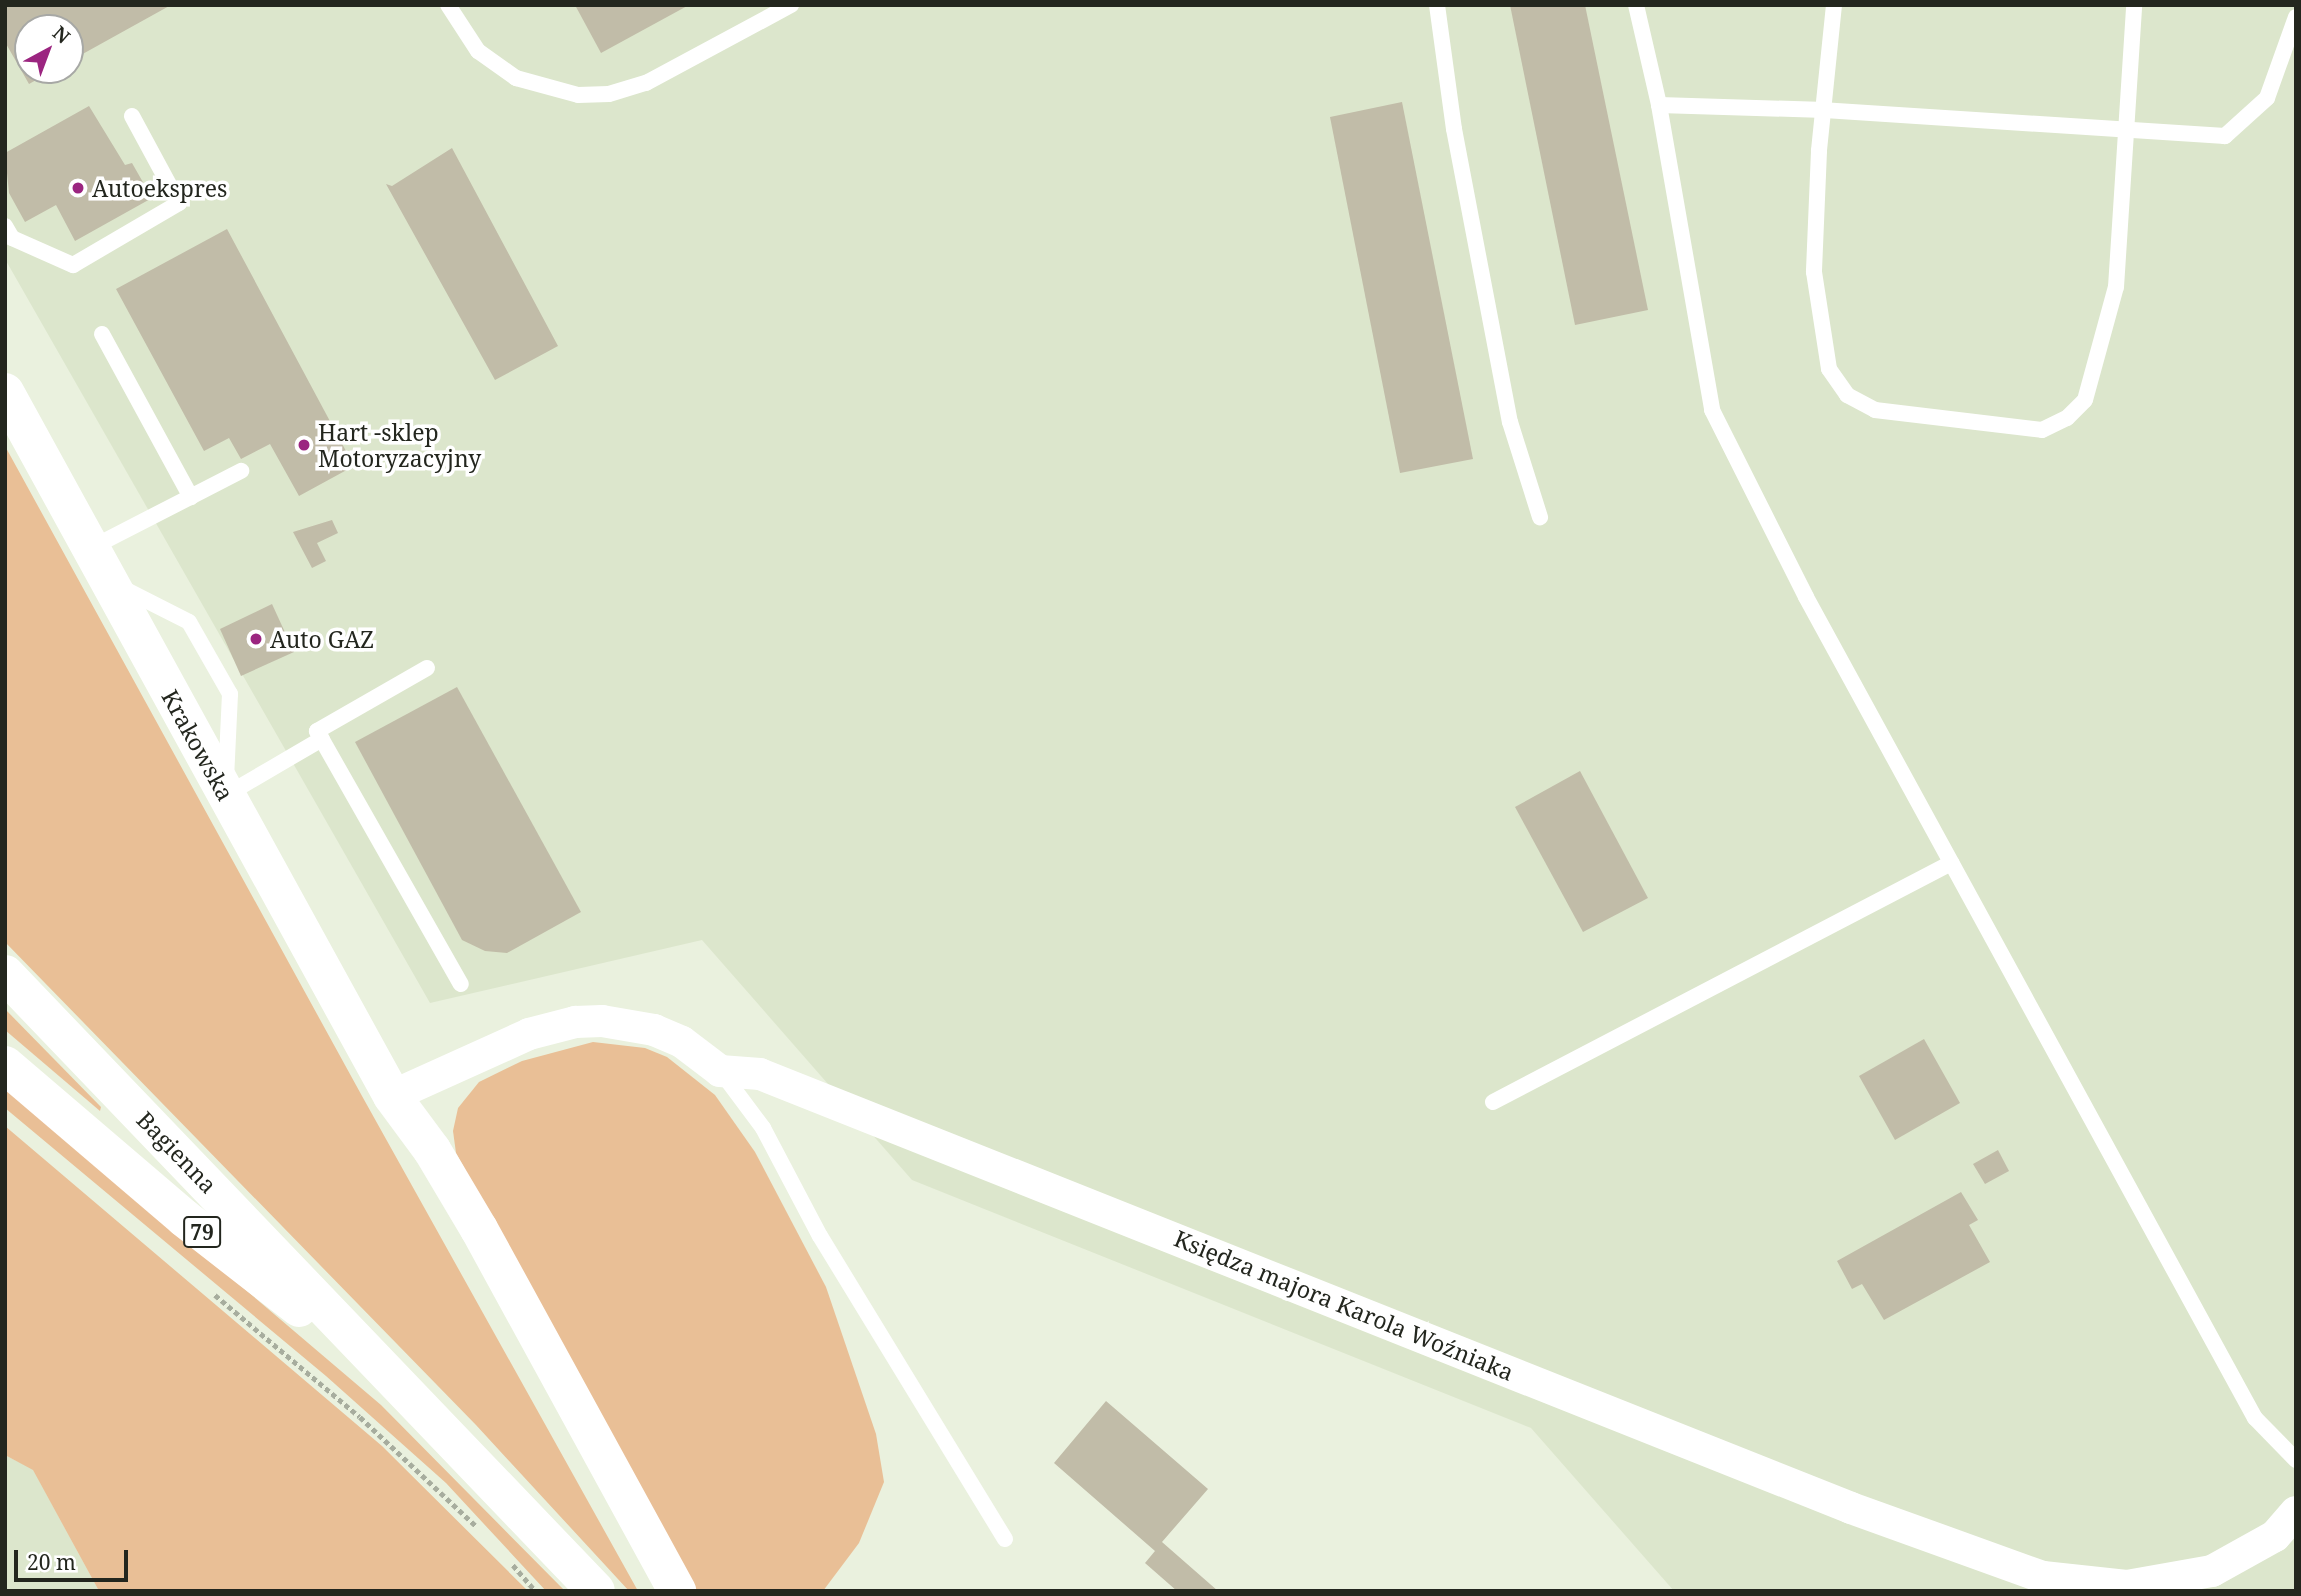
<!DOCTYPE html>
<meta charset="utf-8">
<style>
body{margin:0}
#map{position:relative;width:2301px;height:1596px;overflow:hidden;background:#eaf1de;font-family:"Noto Serif",serif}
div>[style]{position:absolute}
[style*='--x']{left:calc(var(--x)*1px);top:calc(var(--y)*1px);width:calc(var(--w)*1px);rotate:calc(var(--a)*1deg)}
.built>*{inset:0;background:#dce6cc}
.green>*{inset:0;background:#e9bf96}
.building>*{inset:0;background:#c1bca8}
.path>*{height:4.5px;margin-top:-2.25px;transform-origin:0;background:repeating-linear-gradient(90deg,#a7ad9e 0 5px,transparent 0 8.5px)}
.lane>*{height:16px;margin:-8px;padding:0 8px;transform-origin:8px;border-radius:8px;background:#fff}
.street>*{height:32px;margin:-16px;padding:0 16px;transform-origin:16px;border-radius:16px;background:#fff}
.secondary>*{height:38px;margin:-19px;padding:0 19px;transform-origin:19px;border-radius:19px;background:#fff}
.primary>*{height:38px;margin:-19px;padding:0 19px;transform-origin:19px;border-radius:19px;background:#fff}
.dots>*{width:19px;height:19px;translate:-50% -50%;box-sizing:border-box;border:4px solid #fff;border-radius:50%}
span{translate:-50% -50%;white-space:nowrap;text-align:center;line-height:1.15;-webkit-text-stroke:7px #fff;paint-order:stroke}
.shield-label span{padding:2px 5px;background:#fff;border:2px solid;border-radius:5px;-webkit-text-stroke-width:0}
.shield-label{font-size:21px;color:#23261e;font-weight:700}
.poi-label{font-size:23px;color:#23261e}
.left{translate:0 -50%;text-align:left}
.street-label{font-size:23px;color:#23261e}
.frame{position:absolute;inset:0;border:7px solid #23261e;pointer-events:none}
.north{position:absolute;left:14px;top:14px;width:70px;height:70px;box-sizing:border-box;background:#fff;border:2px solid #a7a8a5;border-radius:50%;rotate:41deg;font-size:19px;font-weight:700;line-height:28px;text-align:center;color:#23261e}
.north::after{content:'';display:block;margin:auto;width:24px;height:32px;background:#9b2580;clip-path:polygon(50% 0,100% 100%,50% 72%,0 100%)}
.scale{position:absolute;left:14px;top:1550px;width:114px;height:32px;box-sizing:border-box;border:4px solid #23261e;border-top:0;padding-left:9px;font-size:21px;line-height:24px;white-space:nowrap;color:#23261e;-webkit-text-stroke:5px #fff;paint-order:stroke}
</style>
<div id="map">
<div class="built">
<div style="clip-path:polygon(evenodd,5px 5px,2296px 5px,2296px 1591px,1674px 1591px,1531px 1428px,912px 1180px,702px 940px,430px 1003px,5px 259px,5px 5px,28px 28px,70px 28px,70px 70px,28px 70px,28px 28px)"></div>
<div style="clip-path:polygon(5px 1455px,33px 1469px,99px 1591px,5px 1591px)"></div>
</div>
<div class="green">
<div style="clip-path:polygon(5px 446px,362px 1096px,638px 1591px,629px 1591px,476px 1425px,5px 942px)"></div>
<div style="clip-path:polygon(5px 1009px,101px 1107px,100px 1111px,5px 1030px)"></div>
<div style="clip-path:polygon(593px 1042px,645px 1048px,667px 1057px,715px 1095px,755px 1152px,826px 1287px,876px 1434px,884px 1482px,859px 1543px,823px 1591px,693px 1591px,456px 1153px,453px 1131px,458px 1108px,479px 1082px,522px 1061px)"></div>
<div style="clip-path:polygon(5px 1085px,381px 1405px,565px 1591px,546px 1591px,446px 1483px,326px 1376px,5px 1108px)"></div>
<div style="clip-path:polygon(5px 1126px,382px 1446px,528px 1591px,99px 1591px,33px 1470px,5px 1455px)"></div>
</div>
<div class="building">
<div style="clip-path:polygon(5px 5px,171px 5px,70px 61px,70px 28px,28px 28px,28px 70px,54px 70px,29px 84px,5px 42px)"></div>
<div style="clip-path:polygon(575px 5px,689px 5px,601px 53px)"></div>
<div style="clip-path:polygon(1510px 5px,1585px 5px,1648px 310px,1575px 325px)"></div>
<div style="clip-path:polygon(1402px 102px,1473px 459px,1400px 473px,1330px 117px)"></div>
<div style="clip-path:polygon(89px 106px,125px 165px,132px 163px,152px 198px,75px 241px,56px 205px,25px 222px,9px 193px,5px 153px)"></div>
<div style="clip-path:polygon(452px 148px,558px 346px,495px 380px,386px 184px,392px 186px)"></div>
<div style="clip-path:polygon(227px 229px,354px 466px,299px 496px,270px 444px,241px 459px,229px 438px,204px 451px,116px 289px)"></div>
<div style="clip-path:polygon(332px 520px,338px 533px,317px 543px,326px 561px,312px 568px,293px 532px)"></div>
<div style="clip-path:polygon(272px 604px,294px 652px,241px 676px,220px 629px)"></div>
<div style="clip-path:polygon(457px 687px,581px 912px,507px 953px,485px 951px,462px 940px,355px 742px)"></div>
<div style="clip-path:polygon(1580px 771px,1648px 898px,1583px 932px,1515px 807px)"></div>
<div style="clip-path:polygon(1924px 1039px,1960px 1103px,1895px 1140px,1859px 1076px)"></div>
<div style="clip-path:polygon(1998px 1150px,2009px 1171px,1985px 1184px,1973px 1164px)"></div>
<div style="clip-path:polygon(1961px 1192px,1978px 1220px,1969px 1225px,1990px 1262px,1884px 1320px,1862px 1284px,1852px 1289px,1837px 1261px)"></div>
<div style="clip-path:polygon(1106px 1401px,1208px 1489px,1162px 1542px,1218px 1591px,1177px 1591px,1145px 1563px,1155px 1551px,1054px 1463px)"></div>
</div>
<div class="path">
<div style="--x:215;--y:1295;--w:189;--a:40.1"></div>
<div style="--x:360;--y:1417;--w:159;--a:43.2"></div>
<div style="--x:513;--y:1565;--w:35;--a:49"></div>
</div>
<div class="lane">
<div style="--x:448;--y:5;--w:55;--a:56.9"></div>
<div style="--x:478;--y:51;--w:47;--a:35.4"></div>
<div style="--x:516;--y:78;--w:64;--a:15.3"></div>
<div style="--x:578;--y:95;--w:31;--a:-2"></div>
<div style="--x:609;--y:94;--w:39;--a:-17"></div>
<div style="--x:646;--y:83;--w:165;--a:-28.3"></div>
<div style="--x:1437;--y:5;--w:125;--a:82.2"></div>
<div style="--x:1454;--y:129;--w:298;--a:79.2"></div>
<div style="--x:1510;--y:422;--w:100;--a:72.5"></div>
<div style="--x:1636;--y:5;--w:103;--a:77"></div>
<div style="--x:1834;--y:5;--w:147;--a:95.9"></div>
<div style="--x:1819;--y:151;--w:121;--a:92.4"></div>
<div style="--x:1814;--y:272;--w:98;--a:81.2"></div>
<div style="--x:1829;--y:369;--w:32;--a:55"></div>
<div style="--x:1847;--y:395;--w:32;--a:28"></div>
<div style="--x:1875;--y:410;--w:168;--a:6.8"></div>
<div style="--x:2042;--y:430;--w:28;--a:-26"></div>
<div style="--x:2067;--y:418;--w:25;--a:-45"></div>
<div style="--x:2085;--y:400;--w:117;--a:-74.7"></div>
<div style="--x:2116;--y:287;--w:283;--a:-86.3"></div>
<div style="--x:2296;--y:17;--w:86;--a:109.7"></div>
<div style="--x:2267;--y:98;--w:57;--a:137.9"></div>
<div style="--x:2225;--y:136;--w:401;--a:-176.3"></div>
<div style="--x:1825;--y:110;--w:166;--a:-178.3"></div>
<div style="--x:1659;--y:105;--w:310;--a:80.1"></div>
<div style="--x:1712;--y:410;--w:209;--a:63.3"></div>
<div style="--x:1806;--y:597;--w:936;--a:61.33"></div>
<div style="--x:2255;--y:1418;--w:59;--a:45.7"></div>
<div style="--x:5;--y:226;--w:14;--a:60"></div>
<div style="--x:12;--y:238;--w:67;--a:23.9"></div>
<div style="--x:73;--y:265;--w:123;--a:-30.3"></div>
<div style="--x:179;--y:203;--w:99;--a:-118.4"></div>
<div style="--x:102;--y:334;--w:186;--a:61.4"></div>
<div style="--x:91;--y:548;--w:169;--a:-27.2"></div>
<div style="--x:122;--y:588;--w:75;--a:26.9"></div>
<div style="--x:189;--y:622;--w:83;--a:60.3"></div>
<div style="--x:230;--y:694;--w:85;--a:92.7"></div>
<div style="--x:427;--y:668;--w:127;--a:150.2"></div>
<div style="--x:317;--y:731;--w:291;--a:60.4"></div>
<div style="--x:226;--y:795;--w:111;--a:-30.3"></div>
<div style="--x:722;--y:1073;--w:69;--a:53.3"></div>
<div style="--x:763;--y:1128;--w:122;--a:62.2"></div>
<div style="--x:820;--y:1236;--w:355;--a:58.6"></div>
<div style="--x:1493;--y:1102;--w:517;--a:-27.56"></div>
</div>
<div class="street">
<div style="--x:392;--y:1096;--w:150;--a:-24.3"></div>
<div style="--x:529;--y:1034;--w:48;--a:-14.6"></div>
<div style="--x:575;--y:1022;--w:27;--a:-2"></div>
<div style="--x:602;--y:1021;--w:53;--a:9.8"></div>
<div style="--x:654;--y:1030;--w:30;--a:23"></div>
<div style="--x:682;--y:1042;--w:48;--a:37.3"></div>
<div style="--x:720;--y:1071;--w:40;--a:4.3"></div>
<div style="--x:760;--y:1074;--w:1174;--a:21.69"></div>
<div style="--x:1851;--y:1508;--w:204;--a:19.8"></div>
<div style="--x:2043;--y:1577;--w:84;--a:6.1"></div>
<div style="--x:2127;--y:1586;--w:86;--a:-10"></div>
<div style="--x:2212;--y:1571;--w:72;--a:-29.1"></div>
<div style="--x:2275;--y:1536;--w:32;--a:-49"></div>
</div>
<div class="secondary">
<div style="--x:5;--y:392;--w:803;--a:61.2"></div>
</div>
<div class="primary">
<div style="--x:5;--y:974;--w:854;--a:46.23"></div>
<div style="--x:5;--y:1065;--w:235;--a:40.5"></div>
<div style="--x:184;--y:1218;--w:146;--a:38"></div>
<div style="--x:392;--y:1096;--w:67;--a:53.5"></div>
<div style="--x:432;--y:1150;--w:92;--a:59.3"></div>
<div style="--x:479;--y:1229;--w:413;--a:61.3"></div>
</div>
<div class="dots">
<div style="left:78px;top:188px;background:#9b2580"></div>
<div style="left:304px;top:445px;background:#9b2580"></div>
<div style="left:256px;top:639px;background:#9b2580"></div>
</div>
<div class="shield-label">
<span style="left:202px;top:1232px">79</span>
</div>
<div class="poi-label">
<span class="left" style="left:92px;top:188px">Autoekspres</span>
<span class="left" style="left:318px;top:445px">Hart -sklep<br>Motoryzacyjny</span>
<span class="left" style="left:270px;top:639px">Auto GAZ</span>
</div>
<div class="street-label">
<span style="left:198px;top:745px;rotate:61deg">Krakowska</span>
<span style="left:177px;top:1152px;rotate:46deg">Bagienna</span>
<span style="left:1344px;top:1305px;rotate:22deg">Księdza majora Karola Woźniaka</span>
</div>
<div class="frame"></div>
<div class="north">N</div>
<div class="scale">20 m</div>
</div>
